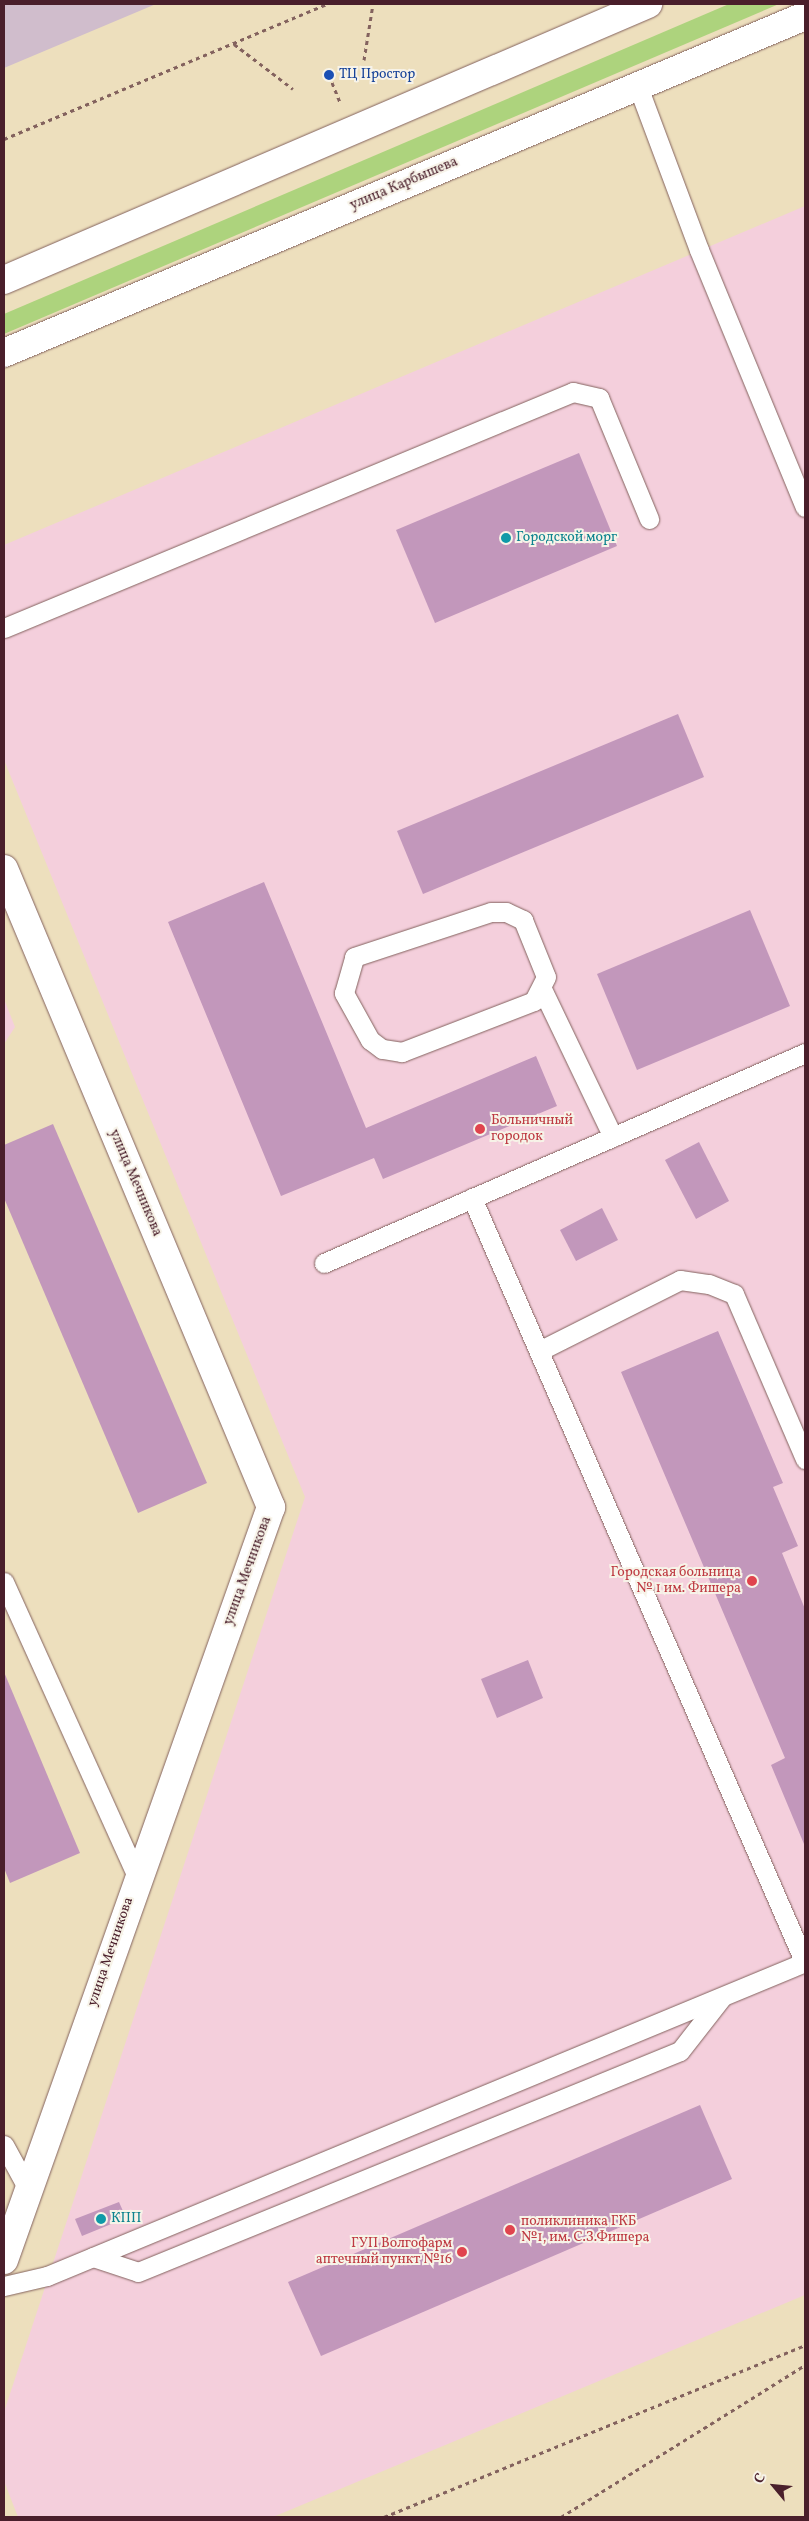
<!DOCTYPE html>
<meta charset="utf-8">
<style>
body{margin:0}
#map{position:relative;width:809px;height:2521px;overflow:hidden;background:#eddfbd;font-family:Vollkorn,serif}
div>[style]{position:absolute}
[style*='--x']{left:calc(var(--x)*1px);top:calc(var(--y)*1px);width:calc(var(--w)*1px);rotate:calc(var(--a)*1deg)}
.built>*{inset:0;background:#f4cfdc}
.industrial>*{inset:0;background:#d0bdcc}
.green>*{inset:0;background:#add37d}
.building>*{inset:0;background:#c297bb}
.path>*{height:3px;margin-top:-1.5px;transform-origin:0;background:repeating-linear-gradient(90deg,#83625e 0 4px,transparent 0 8px)}
.roads{filter:drop-shadow(0 0 1px #83625e) drop-shadow(0 0 1px #83625e)}
.service>*{height:19px;margin:-9.5px;padding:0 9.5px;transform-origin:9.5px;border-radius:9.5px;background:#fff}
.minor>*{height:28px;margin:-14px;padding:0 14px;transform-origin:14px;border-radius:14px;background:#fff}
.tertiary>*{height:28px;margin:-14px;padding:0 14px;transform-origin:14px;border-radius:14px;background:#fff}
.dots>*{width:14px;height:14px;translate:-50% -50%;box-sizing:border-box;border:2px solid #f7f3e8;border-radius:50%}
span{translate:-50% -50%;white-space:nowrap;text-align:center;line-height:1.15;-webkit-text-stroke:4px #f7f3e8;paint-order:stroke}
.transit-label{font-size:14px;color:#164399}
.left{translate:0 -50%;text-align:left}
.street-label{font-size:14px;color:#4a1f2b}
.culture-label{font-size:14px;color:#0d838f}
.health-label{font-size:14px;color:#be3a42}
.right{translate:-100% -50%;text-align:right}
.frame{position:absolute;inset:0;border:5px solid #4a1f2b;pointer-events:none}
.north{position:absolute;left:749px;top:2461px;width:50px;height:50px;-webkit-text-stroke:4px #f7f3e8;paint-order:stroke;rotate:298deg;font-size:14px;font-weight:700;line-height:20px;text-align:center;color:#4a1f2b}
.north::after{content:'';display:block;margin:auto;width:18px;height:22px;background:#4a1f2b;clip-path:polygon(50% 0,100% 100%,50% 72%,0 100%)}
</style>
<div id="map">
<div class="built">
<div style="clip-path:polygon(805px 206px,805px 2295px,273px 2517px,18px 2517px,4px 2481px,4px 2412px,305px 1497px,4px 760px,4px 545px)"></div>
<div style="clip-path:polygon(4px 999px,15px 1027px,4px 1044px)"></div>
</div>
<div class="industrial">
<div style="clip-path:polygon(4px 4px,156px 4px,4px 68px)"></div>
</div>
<div class="green">
<div style="clip-path:polygon(729px 4px,779px 4px,4px 334px,4px 314px)"></div>
</div>
<div class="building">
<div style="clip-path:polygon(579px 453px,617px 546px,435px 623px,396px 530px)"></div>
<div style="clip-path:polygon(678px 714px,704px 777px,423px 894px,397px 831px)"></div>
<div style="clip-path:polygon(264px 882px,366px 1128px,536px 1056px,557px 1106px,383px 1179px,374px 1158px,281px 1196px,168px 922px)"></div>
<div style="clip-path:polygon(750px 910px,790px 1006px,637px 1070px,597px 974px)"></div>
<div style="clip-path:polygon(53px 1124px,207px 1483px,138px 1513px,4px 1198px,4px 1145px)"></div>
<div style="clip-path:polygon(699px 1142px,729px 1201px,696px 1219px,665px 1160px)"></div>
<div style="clip-path:polygon(602px 1208px,618px 1240px,576px 1261px,560px 1230px)"></div>
<div style="clip-path:polygon(718px 1331px,783px 1483px,773px 1487px,798px 1546px,782px 1553px,805px 1609px,804px 1844px,771px 1765px,785px 1758px,621px 1372px)"></div>
<div style="clip-path:polygon(528px 1660px,543px 1698px,497px 1718px,481px 1679px)"></div>
<div style="clip-path:polygon(4px 1672px,80px 1853px,10px 1883px,4px 1868px)"></div>
<div style="clip-path:polygon(700px 2105px,732px 2179px,321px 2356px,288px 2282px)"></div>
<div style="clip-path:polygon(119px 2202px,126px 2218px,82px 2236px,75px 2219px)"></div>
</div>
<div class="path">
<div style="--x:234;--y:44;--w:74;--a:37.3"></div>
<div style="--x:364;--y:60;--w:57;--a:-80.9"></div>
<div style="--x:329;--y:75;--w:29;--a:68"></div>
<div style="--x:4;--y:139;--w:349;--a:-22.7"></div>
<div style="--x:384;--y:2517;--w:455;--a:-22.2"></div>
<div style="--x:561;--y:2517;--w:287;--a:-31.9"></div>
</div>
<div class="roads">
<div class="service">
<div style="--x:637;--y:84;--w:177;--a:69.5"></div>
<div style="--x:699;--y:250;--w:278;--a:67.6"></div>
<div style="--x:4;--y:628;--w:616;--a:-22.53"></div>
<div style="--x:573;--y:392;--w:27;--a:13"></div>
<div style="--x:599;--y:398;--w:131;--a:67.5"></div>
<div style="--x:491;--y:912;--w:15;--a:0"></div>
<div style="--x:506;--y:912;--w:19;--a:25"></div>
<div style="--x:523;--y:920;--w:61;--a:68"></div>
<div style="--x:546;--y:977;--w:27;--a:117"></div>
<div style="--x:534;--y:1001;--w:142;--a:158.9"></div>
<div style="--x:402;--y:1052;--w:20;--a:-171"></div>
<div style="--x:382;--y:1049;--w:15;--a:-143"></div>
<div style="--x:370;--y:1040;--w:54;--a:-119"></div>
<div style="--x:344;--y:993;--w:37;--a:-74"></div>
<div style="--x:354;--y:957;--w:144;--a:-18.2"></div>
<div style="--x:542;--y:989;--w:164;--a:64.4"></div>
<div style="--x:472;--y:1198;--w:834;--a:66.48"></div>
<div style="--x:324;--y:1263;--w:525;--a:-23.59"></div>
<div style="--x:539;--y:1351;--w:158;--a:-26.7"></div>
<div style="--x:680;--y:1280;--w:29;--a:8"></div>
<div style="--x:709;--y:1284;--w:27;--a:22"></div>
<div style="--x:734;--y:1294;--w:180;--a:66.7"></div>
<div style="--x:4;--y:1582;--w:324;--a:65.7"></div>
<div style="--x:4;--y:2145;--w:50;--a:61.4"></div>
<div style="--x:93;--y:2257;--w:47;--a:18.4"></div>
<div style="--x:138;--y:2272;--w:585;--a:-22.18"></div>
<div style="--x:680;--y:2051;--w:68;--a:-52.1"></div>
<div style="--x:4;--y:2286;--w:44;--a:-13.1"></div>
<div style="--x:47;--y:2276;--w:820;--a:-22.5"></div>
</div>
<div class="minor">
<div style="--x:4;--y:869;--w:692;--a:67.29"></div>
<div style="--x:271;--y:1507;--w:799;--a:109.52"></div>
</div>
<div class="tertiary">
<div style="--x:4;--y:280;--w:701;--a:-23.2"></div>
<div style="--x:4;--y:353;--w:869;--a:-22.82"></div>
</div>
</div>
<div class="dots">
<div style="left:329px;top:75px;background:#1a4fb4"></div>
<div style="left:506px;top:538px;background:#0f9aa8"></div>
<div style="left:480px;top:1129px;background:#e0444e"></div>
<div style="left:752px;top:1581px;background:#e0444e"></div>
<div style="left:101px;top:2219px;background:#0f9aa8"></div>
<div style="left:510px;top:2230px;background:#e0444e"></div>
<div style="left:462px;top:2252px;background:#e0444e"></div>
</div>
<div class="transit-label">
<span class="left" style="left:339px;top:75px">ТЦ Простор</span>
</div>
<div class="street-label">
<span style="left:404px;top:184px;rotate:-23deg">улица Карбышева</span>
<span style="left:135px;top:1183px;rotate:67deg">улица Мечникова</span>
<span style="left:248px;top:1571px;rotate:-70deg">улица Мечникова</span>
<span style="left:111px;top:1952px;rotate:-71deg">улица Мечникова</span>
</div>
<div class="culture-label">
<span class="left" style="left:516px;top:538px">Городской морг</span>
<span class="left" style="left:111px;top:2219px">КПП</span>
</div>
<div class="health-label">
<span class="left" style="left:491px;top:1129px">Больничный<br>городок</span>
<span class="right" style="left:741px;top:1581px">Городская больница<br>№ 1 им. Фишера</span>
<span class="left" style="left:521px;top:2230px">поликлиника ГКБ<br>№1, им. С.З.Фишера</span>
<span class="right" style="left:452px;top:2252px">ГУП Волгофарм<br>аптечный пункт №16</span>
</div>
<div class="frame"></div>
<div class="north">С</div>
</div>
